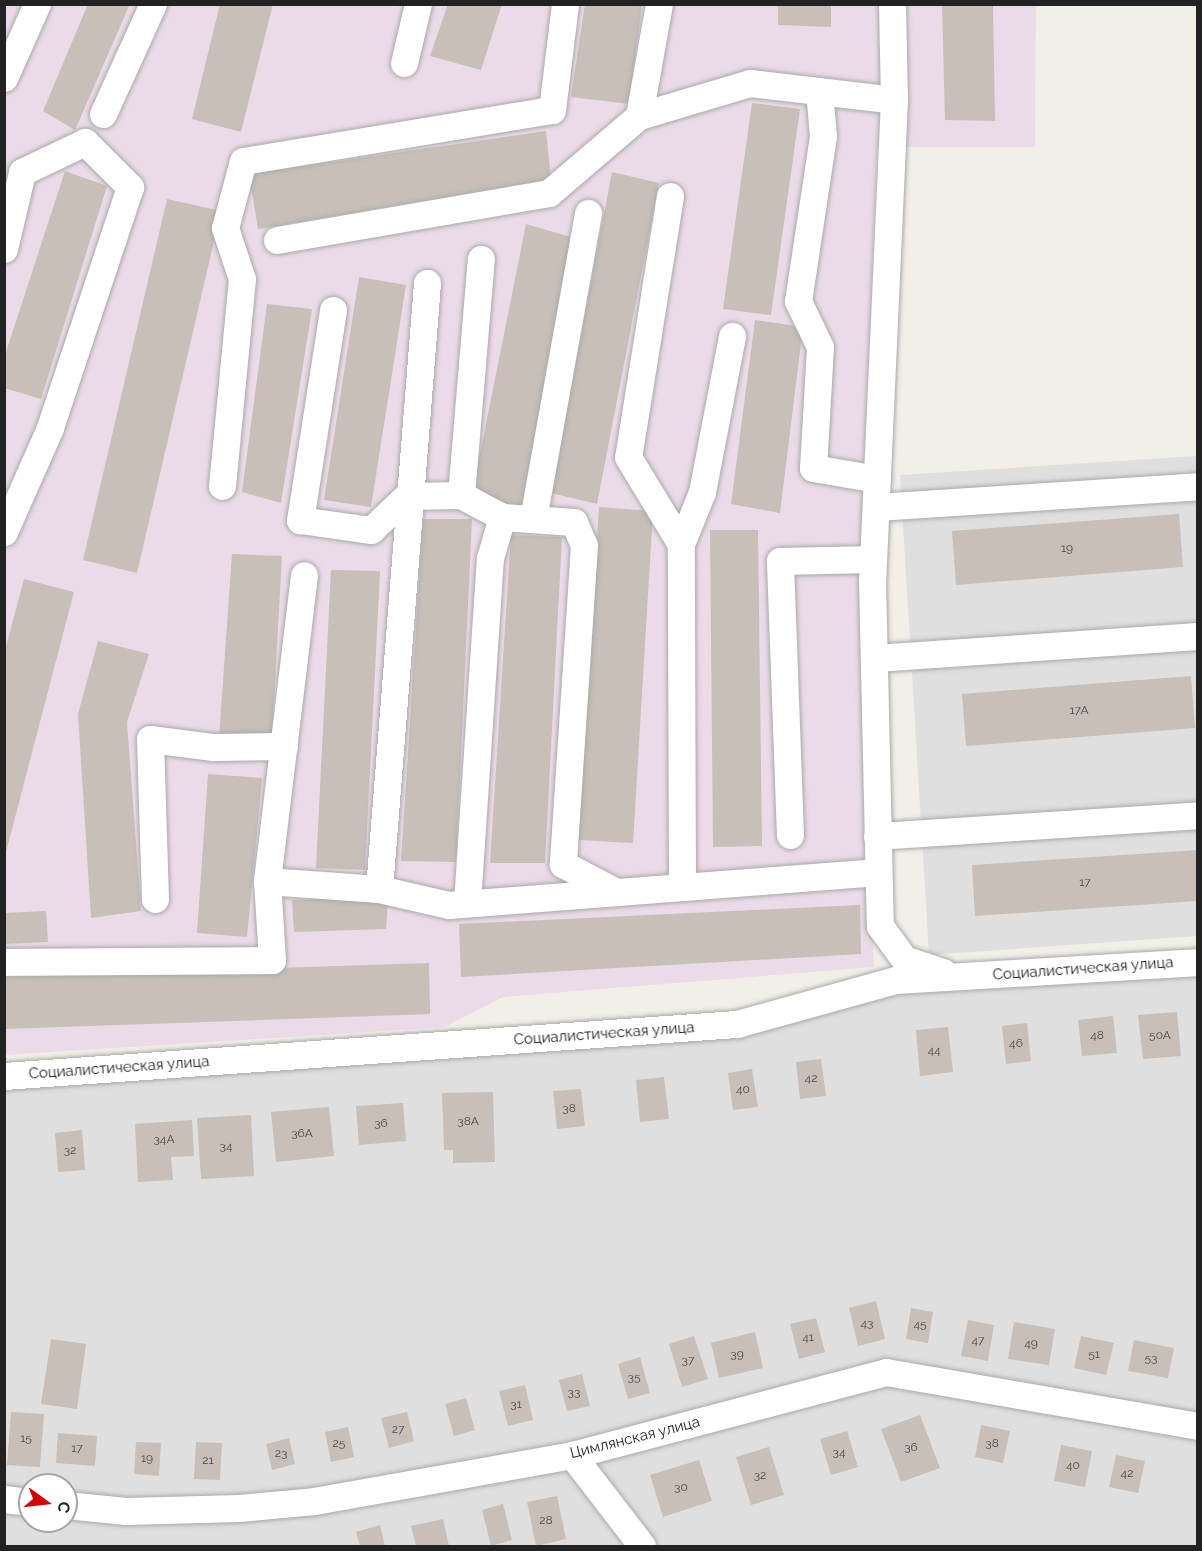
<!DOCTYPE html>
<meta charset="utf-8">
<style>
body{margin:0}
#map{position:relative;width:1202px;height:1551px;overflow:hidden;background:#f2efe9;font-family:Raleway,sans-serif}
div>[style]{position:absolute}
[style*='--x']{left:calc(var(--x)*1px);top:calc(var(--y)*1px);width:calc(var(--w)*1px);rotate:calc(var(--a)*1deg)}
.residential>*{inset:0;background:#e0dfdf}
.industrial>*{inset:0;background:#ebdbe8}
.building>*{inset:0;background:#c7bfb8}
.roads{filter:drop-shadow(0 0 2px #a9a9a9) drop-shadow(0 0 2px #a9a9a9)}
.minor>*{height:27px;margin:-13.5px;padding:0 13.5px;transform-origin:13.5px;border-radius:13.5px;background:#fff}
span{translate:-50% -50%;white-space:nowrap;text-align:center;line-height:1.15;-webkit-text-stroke:4.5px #fff;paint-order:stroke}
.number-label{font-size:12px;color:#4b4948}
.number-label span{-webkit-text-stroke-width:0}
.street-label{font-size:15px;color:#222}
.frame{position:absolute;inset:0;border:6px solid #222;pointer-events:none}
.north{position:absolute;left:18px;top:1473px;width:60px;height:60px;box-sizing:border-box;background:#fff;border:2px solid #a7a7a7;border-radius:50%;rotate:105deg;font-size:16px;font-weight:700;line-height:24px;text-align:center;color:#222}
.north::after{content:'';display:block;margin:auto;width:21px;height:27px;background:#d40000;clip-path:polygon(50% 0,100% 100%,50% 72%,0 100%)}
</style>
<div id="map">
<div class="residential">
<div style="clip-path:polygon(1197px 456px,1197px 936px,929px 955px,900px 475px)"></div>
<div style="clip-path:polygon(evenodd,1197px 973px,1197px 1546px,5px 1546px,5px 1088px,739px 1036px,898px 991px,1197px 973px,30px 1485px,66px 1485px,66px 1521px,30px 1521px,30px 1485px)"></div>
</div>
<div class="industrial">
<div style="clip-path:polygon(5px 5px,1036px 5px,1035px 147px,877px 147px,860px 589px,874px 967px,503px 997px,445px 1027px,5px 1055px)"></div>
</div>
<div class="building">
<div style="clip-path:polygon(88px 4px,130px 4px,75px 130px,43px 111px)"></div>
<div style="clip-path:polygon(220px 4px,273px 4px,241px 132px,192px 119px)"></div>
<div style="clip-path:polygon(448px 4px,502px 4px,481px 70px,430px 56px)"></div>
<div style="clip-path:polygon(585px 4px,642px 4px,629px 104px,571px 97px)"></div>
<div style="clip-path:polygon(778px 4px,831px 4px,831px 27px,778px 25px)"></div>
<div style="clip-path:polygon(942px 4px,993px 4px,995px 121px,945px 120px)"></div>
<div style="clip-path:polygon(752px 103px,800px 109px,771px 315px,723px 309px)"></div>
<div style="clip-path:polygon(546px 131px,551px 179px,258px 229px,249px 174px)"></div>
<div style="clip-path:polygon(65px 171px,107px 186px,41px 399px,4px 388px,4px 358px)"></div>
<div style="clip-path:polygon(612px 172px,659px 183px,597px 504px,551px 493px)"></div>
<div style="clip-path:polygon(167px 199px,221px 211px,137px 573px,83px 560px)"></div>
<div style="clip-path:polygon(526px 224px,574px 238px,521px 507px,472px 494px)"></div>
<div style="clip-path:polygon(359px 277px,406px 285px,371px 507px,324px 500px)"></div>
<div style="clip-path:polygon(267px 304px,312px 309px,281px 503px,242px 492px)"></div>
<div style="clip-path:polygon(755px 320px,803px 327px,780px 513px,731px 504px)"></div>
<div style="clip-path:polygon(599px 507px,653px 511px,633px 843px,578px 840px)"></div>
<div style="clip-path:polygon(1179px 514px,1183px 567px,956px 585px,952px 531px)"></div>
<div style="clip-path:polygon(423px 519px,472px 519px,456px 862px,401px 861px)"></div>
<div style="clip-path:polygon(710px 530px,758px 530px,762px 846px,713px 847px)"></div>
<div style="clip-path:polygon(511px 535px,562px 537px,545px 863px,490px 863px)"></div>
<div style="clip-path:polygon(232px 554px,282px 556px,272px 735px,219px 738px)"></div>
<div style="clip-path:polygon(331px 570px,380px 571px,365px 870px,316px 868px)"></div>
<div style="clip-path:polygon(24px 579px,74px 592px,5px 856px,4px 654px)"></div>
<div style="clip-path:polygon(98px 641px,149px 654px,127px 722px,141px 911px,91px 918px,78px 714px)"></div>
<div style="clip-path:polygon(1191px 676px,1195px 728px,966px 746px,962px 694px)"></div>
<div style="clip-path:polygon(208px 774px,262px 778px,247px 937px,197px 933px)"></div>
<div style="clip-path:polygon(1198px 850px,1198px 901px,975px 916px,972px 865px)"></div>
<div style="clip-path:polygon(388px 896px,386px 929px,294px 932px,292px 900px)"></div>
<div style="clip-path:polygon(860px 905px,861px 954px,461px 977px,459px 924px)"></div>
<div style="clip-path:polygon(46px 911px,48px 942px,4px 944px,4px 913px)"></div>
<div style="clip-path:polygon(429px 963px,430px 1014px,4px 1029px,4px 977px)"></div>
<div style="clip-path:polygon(1177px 1012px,1181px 1056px,1143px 1059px,1138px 1015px)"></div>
<div style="clip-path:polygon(1113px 1016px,1117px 1053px,1082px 1056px,1078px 1020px)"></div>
<div style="clip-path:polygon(1027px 1023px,1031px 1061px,1006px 1064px,1002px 1026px)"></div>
<div style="clip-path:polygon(948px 1027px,953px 1072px,920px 1076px,916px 1030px)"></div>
<div style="clip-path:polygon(821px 1059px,826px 1096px,800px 1099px,796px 1062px)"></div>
<div style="clip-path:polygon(752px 1069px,758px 1107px,733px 1110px,728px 1073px)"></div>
<div style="clip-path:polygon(664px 1077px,669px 1119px,640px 1122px,636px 1080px)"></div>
<div style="clip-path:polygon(581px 1089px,585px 1126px,557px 1129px,553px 1091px)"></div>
<div style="clip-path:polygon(493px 1092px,495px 1162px,453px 1163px,453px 1150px,444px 1150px,442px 1093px)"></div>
<div style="clip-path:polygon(403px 1103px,406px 1141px,359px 1145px,356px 1106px)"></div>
<div style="clip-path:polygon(329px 1107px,334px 1156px,276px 1162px,271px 1112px)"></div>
<div style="clip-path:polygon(251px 1115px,254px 1176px,201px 1179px,197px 1118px)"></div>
<div style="clip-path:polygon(192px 1120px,194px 1156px,171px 1157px,173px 1180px,138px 1182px,135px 1124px)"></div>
<div style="clip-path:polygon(82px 1130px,85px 1170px,58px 1172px,55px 1133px)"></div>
<div style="clip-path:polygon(876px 1301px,885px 1339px,858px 1346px,849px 1308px)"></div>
<div style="clip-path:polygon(911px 1308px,933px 1312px,928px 1343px,906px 1339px)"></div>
<div style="clip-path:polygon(816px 1318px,825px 1352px,799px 1359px,790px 1324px)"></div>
<div style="clip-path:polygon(968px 1320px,994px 1325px,988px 1361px,961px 1356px)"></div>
<div style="clip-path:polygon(1014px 1322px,1055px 1329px,1049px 1365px,1008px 1359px)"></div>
<div style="clip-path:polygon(755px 1332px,763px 1368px,719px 1378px,711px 1343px)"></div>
<div style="clip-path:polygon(694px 1336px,708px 1379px,682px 1387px,669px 1344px)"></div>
<div style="clip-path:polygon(1081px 1336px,1114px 1343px,1106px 1375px,1074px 1368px)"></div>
<div style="clip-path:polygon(51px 1339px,86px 1344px,77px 1409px,41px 1404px)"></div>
<div style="clip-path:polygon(1134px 1340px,1174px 1348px,1168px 1378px,1128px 1371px)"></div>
<div style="clip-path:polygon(640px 1357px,650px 1393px,628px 1399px,618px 1364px)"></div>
<div style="clip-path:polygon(582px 1374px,590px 1406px,567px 1411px,559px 1380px)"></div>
<div style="clip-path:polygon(525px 1385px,533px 1420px,508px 1426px,499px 1391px)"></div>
<div style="clip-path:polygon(466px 1398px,475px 1430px,454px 1436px,445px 1404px)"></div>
<div style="clip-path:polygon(11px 1412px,44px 1414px,40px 1467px,7px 1465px)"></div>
<div style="clip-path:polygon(407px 1412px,414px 1441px,389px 1448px,381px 1418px)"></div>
<div style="clip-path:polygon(920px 1415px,940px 1468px,901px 1482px,881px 1429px)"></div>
<div style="clip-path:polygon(981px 1425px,1010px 1431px,1003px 1463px,975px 1457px)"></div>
<div style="clip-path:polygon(348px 1427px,354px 1457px,331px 1462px,325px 1432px)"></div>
<div style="clip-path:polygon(847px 1431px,858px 1467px,831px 1475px,820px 1439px)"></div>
<div style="clip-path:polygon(58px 1433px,97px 1436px,95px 1466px,56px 1463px)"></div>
<div style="clip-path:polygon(289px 1438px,295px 1464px,272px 1470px,266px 1444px)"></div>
<div style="clip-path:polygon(136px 1442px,161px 1443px,159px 1476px,134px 1474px)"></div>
<div style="clip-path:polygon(196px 1442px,222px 1443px,220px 1480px,194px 1479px)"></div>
<div style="clip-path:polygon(1061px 1445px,1092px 1451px,1085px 1487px,1054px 1481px)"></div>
<div style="clip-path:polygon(769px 1447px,784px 1495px,751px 1505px,736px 1457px)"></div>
<div style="clip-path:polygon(1116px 1455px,1145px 1461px,1138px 1493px,1109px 1487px)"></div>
<div style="clip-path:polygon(699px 1460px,712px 1501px,663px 1517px,650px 1475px)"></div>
<div style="clip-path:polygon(557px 1496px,566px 1539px,536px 1546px,527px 1502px)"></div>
<div style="clip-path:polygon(503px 1504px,512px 1540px,491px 1546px,482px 1510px)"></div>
<div style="clip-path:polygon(443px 1519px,449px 1546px,416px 1546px,411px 1526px)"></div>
<div style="clip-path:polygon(380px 1525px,385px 1546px,360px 1546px,356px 1532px)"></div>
</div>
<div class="roads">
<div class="minor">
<div style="--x:892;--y:4;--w:96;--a:88.8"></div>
<div style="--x:894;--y:100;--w:481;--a:92.6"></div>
<div style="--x:872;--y:580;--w:346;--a:88.7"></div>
<div style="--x:880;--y:926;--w:41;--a:54"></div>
<div style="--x:904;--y:959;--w:41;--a:18.4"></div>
<div style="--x:404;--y:63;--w:61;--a:-76.7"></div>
<div style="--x:4;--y:78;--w:81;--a:-66"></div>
<div style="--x:819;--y:91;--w:45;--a:84.9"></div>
<div style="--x:823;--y:136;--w:167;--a:98.6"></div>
<div style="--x:798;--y:301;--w:51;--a:64.4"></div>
<div style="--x:820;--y:347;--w:121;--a:93.3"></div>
<div style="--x:813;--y:468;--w:65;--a:9.8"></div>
<div style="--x:103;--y:114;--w:121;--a:-65.6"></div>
<div style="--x:639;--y:116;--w:114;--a:-79.9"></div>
<div style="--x:670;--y:196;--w:264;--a:99.1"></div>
<div style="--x:628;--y:457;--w:102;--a:58.7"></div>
<div style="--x:277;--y:240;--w:276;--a:-9.8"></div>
<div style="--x:549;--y:193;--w:118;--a:-40.5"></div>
<div style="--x:639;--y:116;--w:116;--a:-16.6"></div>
<div style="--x:750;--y:83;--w:145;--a:6.7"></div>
<div style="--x:4;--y:249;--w:79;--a:-76.8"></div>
<div style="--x:22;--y:172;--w:70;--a:-25.5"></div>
<div style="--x:85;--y:142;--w:64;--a:45"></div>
<div style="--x:130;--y:187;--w:254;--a:108.4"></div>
<div style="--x:50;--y:428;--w:114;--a:113.9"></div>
<div style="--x:333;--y:310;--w:213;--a:98.9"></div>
<div style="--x:300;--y:520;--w:72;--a:8"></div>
<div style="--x:371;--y:530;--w:50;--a:-43.4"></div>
<div style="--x:407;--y:496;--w:54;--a:-1.1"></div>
<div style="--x:461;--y:495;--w:47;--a:28.2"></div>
<div style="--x:502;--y:517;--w:72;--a:4"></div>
<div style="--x:574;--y:522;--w:25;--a:67"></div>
<div style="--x:584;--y:545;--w:320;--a:93.8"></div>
<div style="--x:563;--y:864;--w:60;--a:27.8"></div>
<div style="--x:222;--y:486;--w:208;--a:-84.5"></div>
<div style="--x:242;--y:279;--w:54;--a:-108.4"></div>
<div style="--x:225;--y:228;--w:69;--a:-75"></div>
<div style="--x:243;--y:161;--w:313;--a:-9.4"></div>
<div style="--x:552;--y:110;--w:107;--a:-83"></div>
<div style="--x:461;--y:495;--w:237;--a:-85.2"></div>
<div style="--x:876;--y:507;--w:323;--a:-3.7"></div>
<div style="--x:533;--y:519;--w:311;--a:-79.8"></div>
<div style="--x:874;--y:658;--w:325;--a:-3.9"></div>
<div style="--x:790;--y:835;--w:274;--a:-92.1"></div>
<div style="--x:780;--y:561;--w:93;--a:-1.2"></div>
<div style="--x:877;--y:836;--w:322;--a:-3.7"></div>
<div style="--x:267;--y:881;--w:308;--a:-83.1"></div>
<div style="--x:682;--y:887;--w:343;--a:-90.2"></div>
<div style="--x:681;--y:544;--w:56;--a:-68"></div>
<div style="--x:702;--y:492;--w:159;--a:-79.1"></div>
<div style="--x:379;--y:889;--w:608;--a:-85.47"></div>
<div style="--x:155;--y:899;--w:160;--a:-91.8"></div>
<div style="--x:150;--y:739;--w:64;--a:7.2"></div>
<div style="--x:213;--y:747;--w:71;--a:-0.8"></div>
<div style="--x:467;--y:903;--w:346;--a:-86.2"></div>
<div style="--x:490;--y:558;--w:43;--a:-73.7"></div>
<div style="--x:4;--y:962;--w:268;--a:-0.4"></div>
<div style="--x:272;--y:960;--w:79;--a:-93.6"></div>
<div style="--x:267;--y:881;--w:112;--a:4.1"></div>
<div style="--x:379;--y:889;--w:72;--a:12.9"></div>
<div style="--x:449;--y:905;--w:430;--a:-4.4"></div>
<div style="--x:4;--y:1076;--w:735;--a:-4.06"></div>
<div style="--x:737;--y:1024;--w:165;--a:-15.5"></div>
<div style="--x:896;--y:980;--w:303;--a:-3.4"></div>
<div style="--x:572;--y:1455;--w:115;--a:52.4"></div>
<div style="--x:4;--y:1499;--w:26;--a:7"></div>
<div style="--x:66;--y:1505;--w:60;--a:5.7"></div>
<div style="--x:126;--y:1511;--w:113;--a:-1.5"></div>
<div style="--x:239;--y:1508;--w:75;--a:-5.3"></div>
<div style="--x:314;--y:1501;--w:262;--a:-10.1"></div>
<div style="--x:572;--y:1455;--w:325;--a:-14.8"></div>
<div style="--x:886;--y:1372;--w:317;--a:9.8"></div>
</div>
</div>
<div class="number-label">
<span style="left:1067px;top:549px">19</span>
<span style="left:1079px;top:711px">17А</span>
<span style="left:1085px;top:883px">17</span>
<span style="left:1097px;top:1036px">48</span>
<span style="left:1160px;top:1036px">50А</span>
<span style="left:1016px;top:1044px">46</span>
<span style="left:934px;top:1051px">44</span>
<span style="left:811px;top:1079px">42</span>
<span style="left:743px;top:1090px">40</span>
<span style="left:569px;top:1109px">38</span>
<span style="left:468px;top:1122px">38А</span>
<span style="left:381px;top:1124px">36</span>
<span style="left:302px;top:1134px">36А</span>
<span style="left:164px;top:1140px">34А</span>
<span style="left:226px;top:1147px">34</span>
<span style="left:70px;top:1151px">32</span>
<span style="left:867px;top:1324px">43</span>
<span style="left:920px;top:1325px">45</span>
<span style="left:808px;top:1338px">41</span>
<span style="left:978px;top:1341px">47</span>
<span style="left:1031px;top:1344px">49</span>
<span style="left:737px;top:1355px">39</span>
<span style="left:1094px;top:1355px">51</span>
<span style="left:1151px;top:1359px">53</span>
<span style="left:688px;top:1361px">37</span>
<span style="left:634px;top:1378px">35</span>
<span style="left:574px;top:1393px">33</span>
<span style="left:516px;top:1405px">31</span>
<span style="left:398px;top:1430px">27</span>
<span style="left:26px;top:1439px">15</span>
<span style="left:339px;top:1444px">25</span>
<span style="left:992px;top:1444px">38</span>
<span style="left:911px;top:1448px">36</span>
<span style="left:77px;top:1449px">17</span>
<span style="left:839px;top:1453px">34</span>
<span style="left:281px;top:1454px">23</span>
<span style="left:147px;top:1459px">19</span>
<span style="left:208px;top:1461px">21</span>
<span style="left:1073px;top:1466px">40</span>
<span style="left:1127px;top:1474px">42</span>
<span style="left:760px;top:1476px">32</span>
<span style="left:681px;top:1488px">30</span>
<span style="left:546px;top:1521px">28</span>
</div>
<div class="street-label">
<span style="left:1083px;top:969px;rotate:-4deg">Социалистическая улица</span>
<span style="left:604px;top:1034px;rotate:-4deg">Социалистическая улица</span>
<span style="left:119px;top:1068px;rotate:-4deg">Социалистическая улица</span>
<span style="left:635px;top:1438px;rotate:-14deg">Цимлянская улица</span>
</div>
<div class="frame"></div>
<div class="north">С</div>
</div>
